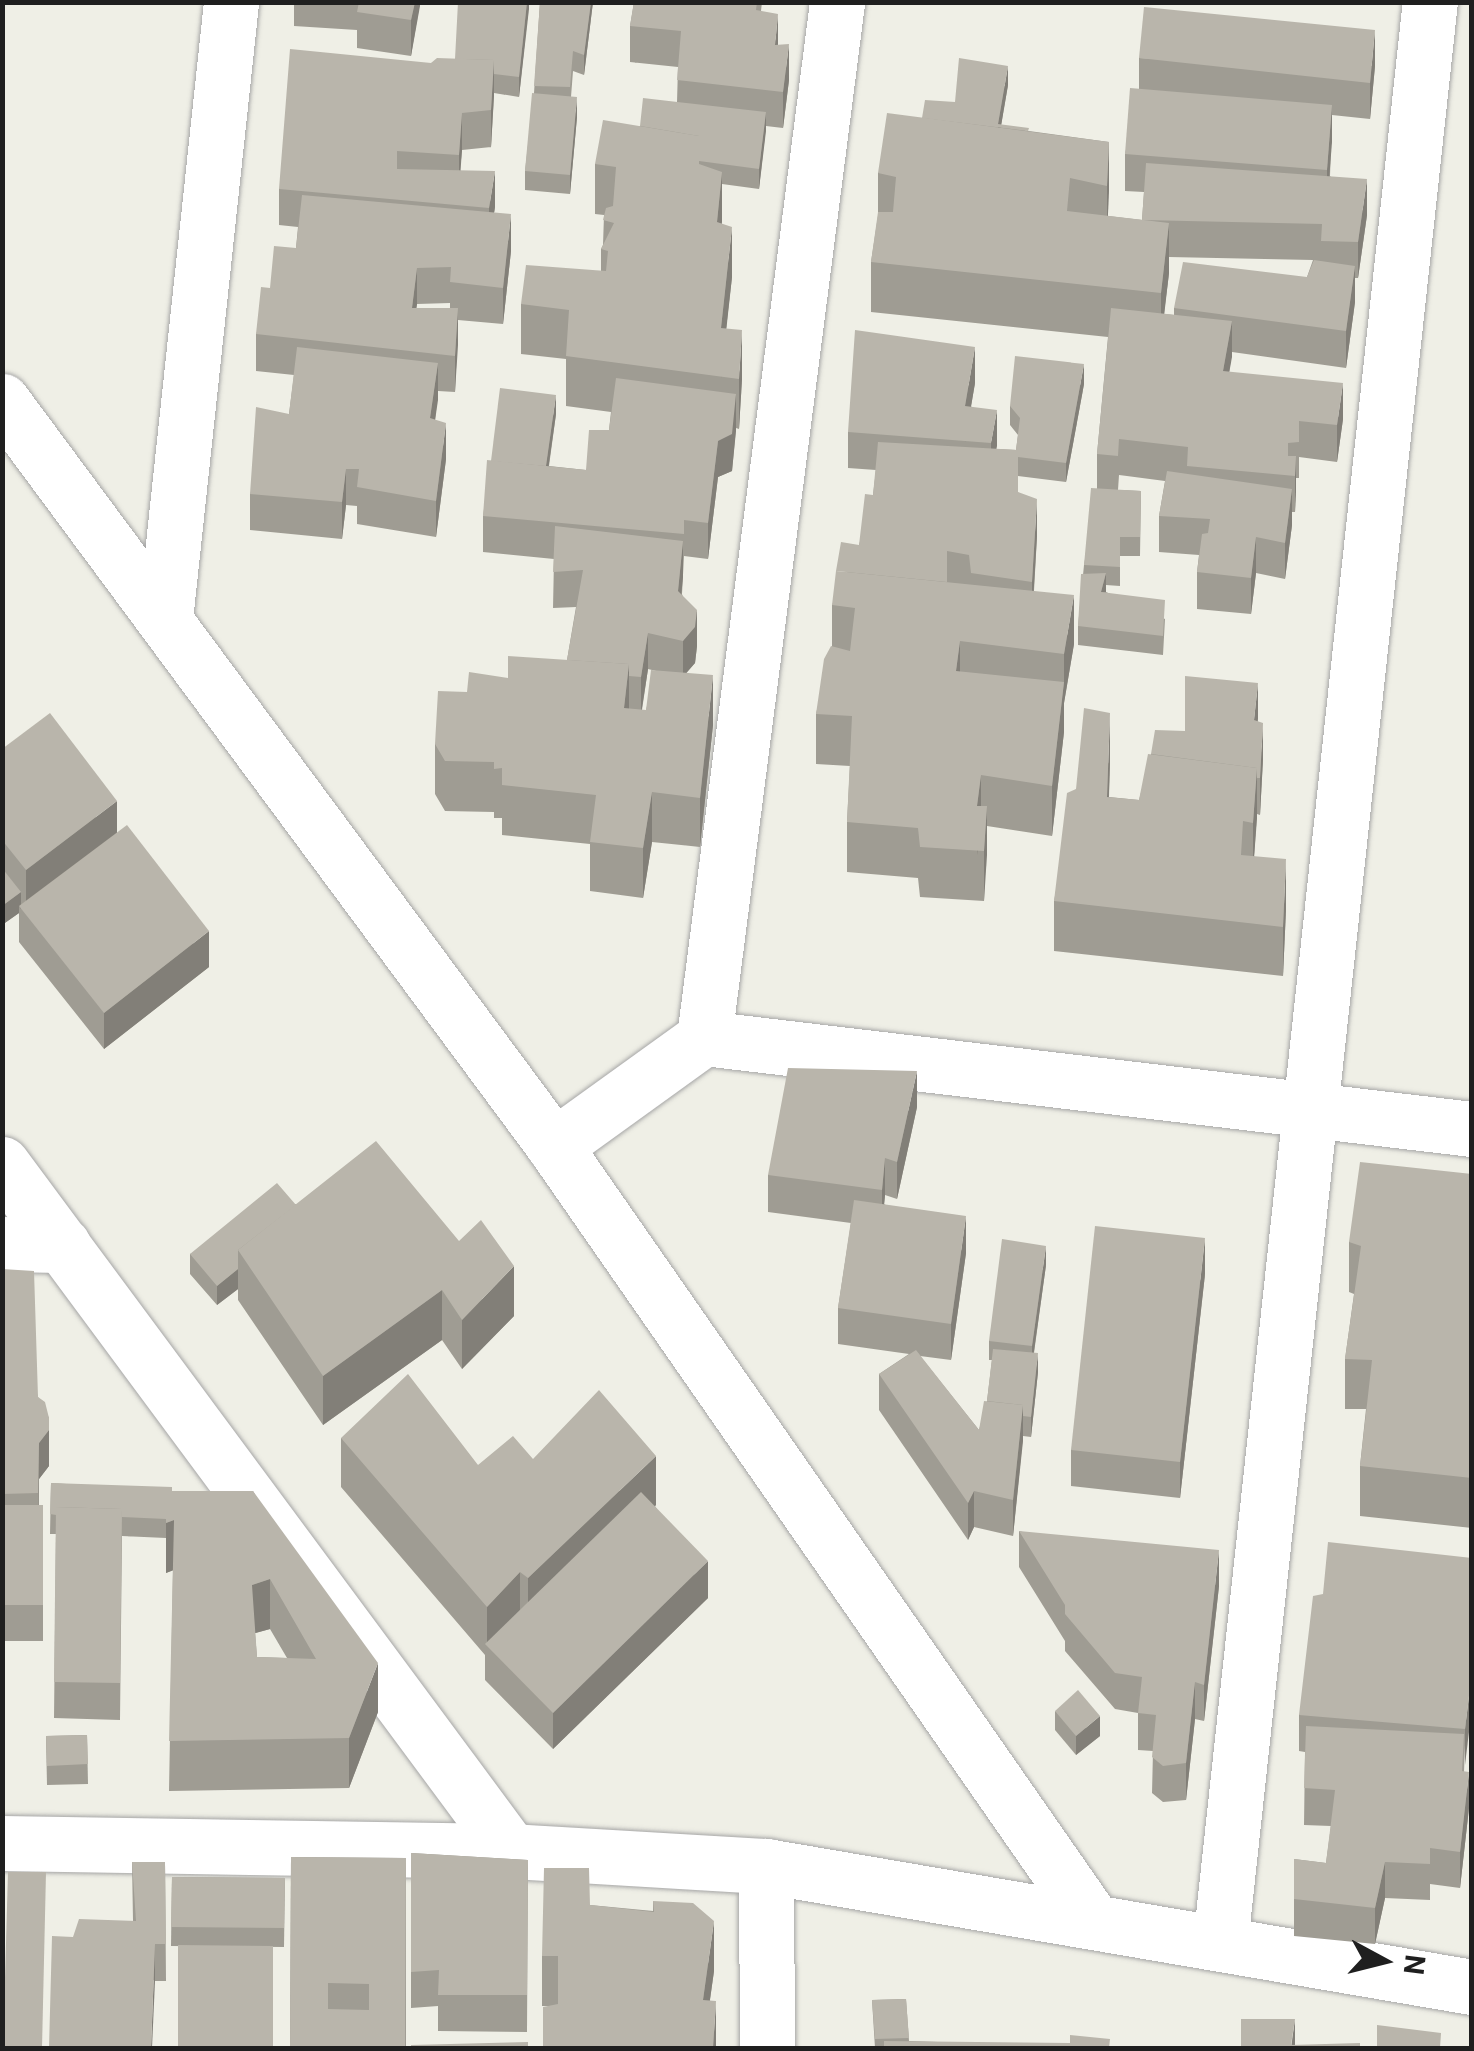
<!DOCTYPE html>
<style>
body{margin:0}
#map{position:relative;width:1474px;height:2051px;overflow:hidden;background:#efefe6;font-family:Roboto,sans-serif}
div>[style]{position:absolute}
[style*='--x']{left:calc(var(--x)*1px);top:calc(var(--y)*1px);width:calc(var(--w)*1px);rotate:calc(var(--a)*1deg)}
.roads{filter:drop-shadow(0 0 2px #a6a6a6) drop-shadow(0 0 2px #a6a6a6)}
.street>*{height:55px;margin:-27.5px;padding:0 27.5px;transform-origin:27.5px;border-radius:27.5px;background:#fff}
.wall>*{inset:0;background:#9f9c93}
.shaded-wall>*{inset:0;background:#827f78}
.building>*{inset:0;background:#b9b5ab}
span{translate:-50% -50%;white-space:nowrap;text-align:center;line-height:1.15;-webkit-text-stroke:8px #fff;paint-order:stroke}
.frame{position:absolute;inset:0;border:5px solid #1f1f1f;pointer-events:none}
.north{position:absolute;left:1334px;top:1911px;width:100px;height:100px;-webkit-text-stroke:8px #fff;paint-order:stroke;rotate:97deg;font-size:28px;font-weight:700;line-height:40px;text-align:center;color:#1f1f1f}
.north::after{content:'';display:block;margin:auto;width:35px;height:45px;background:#1f1f1f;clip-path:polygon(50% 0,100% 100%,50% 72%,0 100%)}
</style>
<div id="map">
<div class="roads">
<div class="street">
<div style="--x:2;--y:401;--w:927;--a:53.46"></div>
<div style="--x:554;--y:1146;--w:944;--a:55.18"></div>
<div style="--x:165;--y:619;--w:621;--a:-83.89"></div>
<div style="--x:704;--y:1038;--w:1045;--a:-82.68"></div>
<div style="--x:554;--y:1146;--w:185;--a:-35.8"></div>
<div style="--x:704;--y:1038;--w:773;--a:6.76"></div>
<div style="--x:2;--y:1164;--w:855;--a:53.47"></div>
<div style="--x:2;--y:1244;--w:61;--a:0.9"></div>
<div style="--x:2;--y:1843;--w:509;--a:0.9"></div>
<div style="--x:511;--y:1851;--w:255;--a:3.4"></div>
<div style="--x:766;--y:1866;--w:716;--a:9.73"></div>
<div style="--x:766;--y:1866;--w:182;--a:89.7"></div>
<div style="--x:1220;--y:1943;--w:1952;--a:-83.83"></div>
</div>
</div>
<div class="wall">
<div style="clip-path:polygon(294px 2px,420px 2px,411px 56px,357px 48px,357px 30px,294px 26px)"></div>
<div style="clip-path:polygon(evenodd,529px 2px,519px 97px,494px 93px,491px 147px,462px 150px,460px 170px,495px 207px,494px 213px,511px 251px,503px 324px,458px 320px,455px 392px,438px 391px,435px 420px,446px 459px,436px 537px,357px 524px,357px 506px,346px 505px,342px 539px,250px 530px,250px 494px,289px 414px,294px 375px,256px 371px,256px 334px,296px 248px,298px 227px,279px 225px,279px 189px,431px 63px,455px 59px,529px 2px,450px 303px,450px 308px,416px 308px,417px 304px,450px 303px)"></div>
<div style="clip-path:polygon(540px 2px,593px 2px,584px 75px,573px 71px,571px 97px,577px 117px,570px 194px,525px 190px,525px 171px,534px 93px)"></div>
<div style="clip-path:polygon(evenodd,634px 2px,762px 2px,761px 11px,778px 45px,789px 80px,783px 128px,766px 126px,759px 189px,722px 184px,721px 224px,732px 277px,726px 329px,742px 379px,739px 429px,736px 428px,732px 471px,718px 477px,708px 559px,684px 556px,682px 594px,697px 646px,695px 663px,686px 673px,713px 725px,700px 847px,652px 842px,643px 898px,590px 891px,590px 844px,502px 835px,502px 818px,494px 818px,494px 812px,445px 811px,435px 794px,435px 744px,467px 692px,567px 660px,576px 607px,553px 608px,554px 559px,483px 552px,483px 516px,491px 461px,556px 414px,549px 466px,586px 470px,609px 430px,611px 412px,566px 406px,566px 359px,521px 354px,521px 304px,601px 271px,601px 249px,603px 245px,604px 215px,595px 214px,595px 164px,640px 126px,677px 102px,678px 67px,630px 62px,630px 26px,634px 2px,648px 669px,656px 671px,646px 710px,642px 710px,648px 669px)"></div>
<div style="clip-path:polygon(evenodd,1139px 58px,1375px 66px,1370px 119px,1332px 115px,1330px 176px,1367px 215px,1358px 278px,1355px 278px,1355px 302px,1346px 368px,1232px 352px,1229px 372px,1343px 419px,1337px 462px,1299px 457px,1299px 478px,1296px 478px,1295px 512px,1292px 512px,1292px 525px,1285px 579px,1256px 573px,1251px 614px,1197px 609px,1197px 572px,1199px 555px,1159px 552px,1159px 516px,1165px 481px,1119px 475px,1118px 490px,1141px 491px,1140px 556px,1120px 556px,1120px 586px,1106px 585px,1106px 592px,1165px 619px,1163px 655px,1078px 645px,1078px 626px,1084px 565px,1097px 488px,1097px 454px,1108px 337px,871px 312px,871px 262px,878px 216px,878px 173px,922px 118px,955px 102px,1008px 85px,1001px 125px,1029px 131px,1109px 142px,1108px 216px,1142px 220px,1144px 192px,1125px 191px,1125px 154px,1139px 89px,1139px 58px,1169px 257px,1313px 260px,1307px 277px,1174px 308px,1174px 315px,1164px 314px,1169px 273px,1169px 257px)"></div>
<div style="clip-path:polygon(975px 383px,971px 406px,996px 449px,1016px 450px,1018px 435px,1010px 425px,1010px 406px,1084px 384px,1066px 482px,1018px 476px,1018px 492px,1037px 536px,1034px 591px,1074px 644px,1064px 703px,1064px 732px,1052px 836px,987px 826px,984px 901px,920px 897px,918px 878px,847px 872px,847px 822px,850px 766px,816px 764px,816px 714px,832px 646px,832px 605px,859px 545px,873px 495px,876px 470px,848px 468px,848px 432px)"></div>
<div style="clip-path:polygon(1257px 721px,1263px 759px,1260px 815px,1257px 814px,1254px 856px,1286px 909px,1283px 976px,1054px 951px,1054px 901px,1076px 789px,1110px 762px,1109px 797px,1139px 800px,1151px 754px,1185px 731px)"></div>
<div style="clip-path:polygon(2px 749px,117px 833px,209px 967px,104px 1049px,19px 942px,19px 913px,2px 925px)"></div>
<div style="clip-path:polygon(917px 1107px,897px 1199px,885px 1195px,884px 1204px,966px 1253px,951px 1360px,920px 1356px,979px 1430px,987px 1401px,992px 1360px,989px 1360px,989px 1341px,1046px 1265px,1034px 1353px,1038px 1372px,1031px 1437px,1023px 1436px,1013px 1536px,974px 1527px,968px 1540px,879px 1410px,879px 1374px,909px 1354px,838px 1344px,838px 1308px,851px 1223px,768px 1212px,768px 1175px)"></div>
<div style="clip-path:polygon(1472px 1174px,1472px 1528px,1360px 1516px,1360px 1466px,1366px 1409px,1345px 1409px,1345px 1359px,1354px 1294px,1349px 1292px,1349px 1242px)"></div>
<div style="clip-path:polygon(296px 1204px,514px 1316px,462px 1369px,442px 1340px,323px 1425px,238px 1300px,238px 1289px,217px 1305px,190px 1274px,190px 1254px)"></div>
<div style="clip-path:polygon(2px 1269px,38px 1397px,49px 1418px,49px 1466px,39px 1479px,39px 1505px,43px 1505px,43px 1641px,2px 1641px)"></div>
<div style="clip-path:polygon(1205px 1274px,1180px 1498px,1071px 1486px,1071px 1450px)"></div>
<div style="clip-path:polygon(341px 1438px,478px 1465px,533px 1459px,656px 1505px,655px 1506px,708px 1598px,553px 1749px,485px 1680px,485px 1655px,341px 1487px)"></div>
<div style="clip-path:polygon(evenodd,51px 1483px,172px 1491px,253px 1491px,378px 1712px,349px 1788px,169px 1791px,173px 1570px,166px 1573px,166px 1538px,122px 1536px,120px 1720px,54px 1718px,56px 1534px,50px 1534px,51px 1483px,270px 1629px,287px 1658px,257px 1657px,255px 1633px,270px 1629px)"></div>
<div style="clip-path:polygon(1019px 1531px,1219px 1586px,1204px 1721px,1195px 1719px,1186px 1800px,1163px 1802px,1152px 1793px,1153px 1751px,1138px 1750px,1138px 1713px,1115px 1709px,1065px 1651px,1065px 1641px,1019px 1567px)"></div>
<div style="clip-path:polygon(1472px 1558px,1464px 1772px,1469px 1808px,1460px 1888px,1430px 1884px,1430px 1900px,1385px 1898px,1375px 1944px,1294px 1936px,1294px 1859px,1326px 1863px,1331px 1826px,1304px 1825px,1305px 1752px,1299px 1751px,1299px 1715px)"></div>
<div style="clip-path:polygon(1055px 1711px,1100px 1736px,1076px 1755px,1055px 1730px)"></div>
<div style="clip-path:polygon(87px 1735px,88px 1784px,47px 1785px,46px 1736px)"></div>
<div style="clip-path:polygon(411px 1853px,528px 1860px,527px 2032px,438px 2031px,438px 2006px,411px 2008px)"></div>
<div style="clip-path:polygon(291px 1857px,406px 1858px,406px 2048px,290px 2048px)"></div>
<div style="clip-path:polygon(132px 1862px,165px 1862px,166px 1981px,155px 1981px,73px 1937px,133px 1921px)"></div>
<div style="clip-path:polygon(172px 1877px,285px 1878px,284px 1947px,171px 1946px)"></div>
<div style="clip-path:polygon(653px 1901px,714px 1971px,710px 2000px,716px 2048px,549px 2006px,542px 2006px,542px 1956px,590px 1905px,653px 1911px)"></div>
<div style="clip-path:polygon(906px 1999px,909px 2041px,1110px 2048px,875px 2048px,872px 2000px)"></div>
</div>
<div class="shaded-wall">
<div style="clip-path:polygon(415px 2px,420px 2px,420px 6px,411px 56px,411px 20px)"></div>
<div style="clip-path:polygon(527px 2px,529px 2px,529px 9px,519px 97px,519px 77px)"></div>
<div style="clip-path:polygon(591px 2px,593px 2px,584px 75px,584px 55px)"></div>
<div style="clip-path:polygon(778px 14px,778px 50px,775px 45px)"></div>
<div style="clip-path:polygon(1375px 30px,1375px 66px,1370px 119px,1370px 83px)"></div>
<div style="clip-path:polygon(789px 44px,789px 80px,783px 128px,783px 92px)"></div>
<div style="clip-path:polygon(494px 60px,494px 96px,491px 147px,491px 110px)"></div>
<div style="clip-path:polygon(1008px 66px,1008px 85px,998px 144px,998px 124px)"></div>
<div style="clip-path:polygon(577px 97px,577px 117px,570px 194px,570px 175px)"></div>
<div style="clip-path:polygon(1332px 105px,1332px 142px,1327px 206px,1327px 170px)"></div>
<div style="clip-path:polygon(766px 112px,766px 131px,759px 189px,759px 169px)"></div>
<div style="clip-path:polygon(462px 113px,462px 150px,459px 191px,459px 155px)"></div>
<div style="clip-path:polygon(1109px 142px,1109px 191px,1107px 235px,1107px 186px)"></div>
<div style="clip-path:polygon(495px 171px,495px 207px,489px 244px,489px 208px)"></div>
<div style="clip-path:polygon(722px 172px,722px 222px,717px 272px,717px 222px)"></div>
<div style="clip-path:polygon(1367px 179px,1367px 215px,1358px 278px,1358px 242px)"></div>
<div style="clip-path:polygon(511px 214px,511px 251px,503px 324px,503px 288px)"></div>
<div style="clip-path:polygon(1169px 223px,1169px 273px,1161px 342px,1161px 293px)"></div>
<div style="clip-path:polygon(732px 227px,732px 277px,721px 378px,721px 328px)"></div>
<div style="clip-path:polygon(1355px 266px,1355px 302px,1346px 368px,1346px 331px)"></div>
<div style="clip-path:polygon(417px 268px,417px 304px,412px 344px,412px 308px)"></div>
<div style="clip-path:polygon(458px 308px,458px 345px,455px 392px,455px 356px)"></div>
<div style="clip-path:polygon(1232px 321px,1232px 357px,1223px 407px,1223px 371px)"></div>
<div style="clip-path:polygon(742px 330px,742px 379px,739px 429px,739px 379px)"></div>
<div style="clip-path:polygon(975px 347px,975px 383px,965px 442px,965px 406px)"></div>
<div style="clip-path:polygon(438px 363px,438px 400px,430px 455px,430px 418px)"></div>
<div style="clip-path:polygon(1084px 364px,1084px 384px,1066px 482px,1066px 463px)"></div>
<div style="clip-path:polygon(1343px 383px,1343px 419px,1337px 462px,1337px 425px)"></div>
<div style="clip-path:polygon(736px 394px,736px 431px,732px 471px,718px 477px,708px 559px,708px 523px,718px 441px)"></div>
<div style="clip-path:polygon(556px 395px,556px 414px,545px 491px,545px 472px)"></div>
<div style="clip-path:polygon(997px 410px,997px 446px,991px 479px,991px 443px)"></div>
<div style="clip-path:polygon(446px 423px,446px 459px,436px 537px,436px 501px)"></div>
<div style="clip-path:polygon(1296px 456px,1296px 492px,1295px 512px,1295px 476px)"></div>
<div style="clip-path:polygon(346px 469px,346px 505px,342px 539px,342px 502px)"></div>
<div style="clip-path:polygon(1292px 489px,1292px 525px,1285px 579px,1285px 543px)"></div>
<div style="clip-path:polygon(1037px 499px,1037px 536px,1032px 618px,1032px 582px)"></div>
<div style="clip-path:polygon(1256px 537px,1256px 573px,1251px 614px,1251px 578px)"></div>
<div style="clip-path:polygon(683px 541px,683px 577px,678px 627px,678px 591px)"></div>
<div style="clip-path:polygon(1106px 573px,1106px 592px,1101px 592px)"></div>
<div style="clip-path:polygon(1074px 595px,1074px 644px,1064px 703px,1064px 654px)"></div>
<div style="clip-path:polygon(697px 610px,697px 646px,695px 663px,683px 677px,683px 641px)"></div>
<div style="clip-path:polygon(648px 633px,648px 669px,641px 714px,641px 677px)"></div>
<div style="clip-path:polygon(960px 641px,960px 690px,956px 671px)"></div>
<div style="clip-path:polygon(629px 664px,629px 714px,624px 708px)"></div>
<div style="clip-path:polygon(713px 675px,713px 725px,700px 847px,700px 798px)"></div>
<div style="clip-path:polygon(1064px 682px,1064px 732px,1052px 836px,1052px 786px)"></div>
<div style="clip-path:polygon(1258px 683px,1258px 719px,1254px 756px,1254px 720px)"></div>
<div style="clip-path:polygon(1110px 713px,1110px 762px,1107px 846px,1107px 797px)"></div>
<div style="clip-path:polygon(1263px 723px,1263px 759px,1260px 815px,1260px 778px)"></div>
<div style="clip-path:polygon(1257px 768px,1257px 818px,1253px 872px,1253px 823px)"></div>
<div style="clip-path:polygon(981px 775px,981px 824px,977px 855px,977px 806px)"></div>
<div style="clip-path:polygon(652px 792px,652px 842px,643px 898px,643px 848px)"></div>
<div style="clip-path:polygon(117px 801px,117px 837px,26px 907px,26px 870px)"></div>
<div style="clip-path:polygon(987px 806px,987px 855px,984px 901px,984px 851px)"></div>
<div style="clip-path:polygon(1286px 859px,1286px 909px,1283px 976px,1283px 927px)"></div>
<div style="clip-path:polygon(21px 892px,21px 909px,19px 906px,19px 913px,2px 925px,2px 906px)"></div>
<div style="clip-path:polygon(209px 931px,209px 967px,104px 1049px,104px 1013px)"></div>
<div style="clip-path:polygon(917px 1071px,917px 1107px,897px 1199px,897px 1162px)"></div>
<div style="clip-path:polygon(885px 1158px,885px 1195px,882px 1227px,882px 1190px)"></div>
<div style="clip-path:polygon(966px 1216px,966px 1253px,951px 1360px,951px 1324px)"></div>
<div style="clip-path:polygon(1205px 1238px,1205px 1274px,1180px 1498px,1180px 1462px)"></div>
<div style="clip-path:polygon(1046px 1246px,1046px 1265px,1032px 1365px,1032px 1346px)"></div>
<div style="clip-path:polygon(514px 1266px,514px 1316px,462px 1369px,462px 1320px)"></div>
<div style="clip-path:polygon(238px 1269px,238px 1289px,217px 1305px,217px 1286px)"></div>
<div style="clip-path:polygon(442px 1290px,442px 1340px,323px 1425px,323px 1376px)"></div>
<div style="clip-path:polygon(1038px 1353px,1038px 1372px,1031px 1437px,1031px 1417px)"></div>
<div style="clip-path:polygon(1023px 1405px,1023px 1441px,1013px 1536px,1013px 1500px)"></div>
<div style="clip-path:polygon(49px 1430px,49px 1466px,39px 1479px,38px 1530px,39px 1443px)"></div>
<div style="clip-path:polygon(656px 1456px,656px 1505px,528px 1628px,528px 1578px)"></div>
<div style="clip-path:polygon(974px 1491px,974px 1527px,968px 1540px,968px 1503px)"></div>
<div style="clip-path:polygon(174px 1520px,174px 1570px,166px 1573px,166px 1523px)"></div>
<div style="clip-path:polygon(1219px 1550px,1219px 1586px,1204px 1721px,1204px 1685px)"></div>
<div style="clip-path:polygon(708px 1561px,708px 1598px,553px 1749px,553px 1713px)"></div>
<div style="clip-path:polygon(520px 1572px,520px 1622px,487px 1645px,487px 1607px)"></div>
<div style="clip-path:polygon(270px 1579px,270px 1629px,252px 1634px,252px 1585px)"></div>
<div style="clip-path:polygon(378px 1663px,378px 1712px,349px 1788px,349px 1738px)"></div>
<div style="clip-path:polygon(1472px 1671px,1472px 1707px,1465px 1765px,1465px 1729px)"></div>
<div style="clip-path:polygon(1195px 1682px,1195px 1719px,1186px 1800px,1186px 1763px)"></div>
<div style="clip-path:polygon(1100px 1716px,1100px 1736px,1076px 1755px,1076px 1736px)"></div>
<div style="clip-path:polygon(1469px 1772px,1469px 1808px,1460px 1888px,1460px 1852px)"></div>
<div style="clip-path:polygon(1385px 1862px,1385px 1898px,1375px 1944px,1375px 1908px)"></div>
<div style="clip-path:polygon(714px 1921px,714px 1971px,703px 2048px,703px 2000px)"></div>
<div style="clip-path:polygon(155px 1944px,155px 1981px,152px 2048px,151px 2048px)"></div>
<div style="clip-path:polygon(716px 2001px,716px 2048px,713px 2048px)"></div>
<div style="clip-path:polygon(1295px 2019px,1295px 2048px,1291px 2048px)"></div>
</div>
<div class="building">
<div style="clip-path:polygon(359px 2px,415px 2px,411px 20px,357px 12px)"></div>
<div style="clip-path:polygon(458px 2px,527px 2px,519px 77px,494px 74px,494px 60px,455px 59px)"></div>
<div style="clip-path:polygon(540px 2px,591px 2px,584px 55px,573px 51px,570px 87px,534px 86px)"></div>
<div style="clip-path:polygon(634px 2px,757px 2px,756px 10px,778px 14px,775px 45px,789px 44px,783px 92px,677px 80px,681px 31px,630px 26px)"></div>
<div style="clip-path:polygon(1144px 7px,1375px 30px,1370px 83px,1139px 58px)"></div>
<div style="clip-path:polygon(290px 49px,431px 63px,437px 58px,494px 60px,491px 110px,462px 113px,459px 155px,397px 151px,397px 169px,495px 171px,489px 208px,279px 189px)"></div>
<div style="clip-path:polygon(959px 58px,1008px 66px,998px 124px,1029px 128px,1028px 131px,922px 118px,925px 100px,955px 102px)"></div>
<div style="clip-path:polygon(1130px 88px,1332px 105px,1327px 170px,1125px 154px)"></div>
<div style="clip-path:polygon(532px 93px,577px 97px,570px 175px,525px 171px)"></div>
<div style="clip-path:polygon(643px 98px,766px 112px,759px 169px,699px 161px,699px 136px,640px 126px)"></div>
<div style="clip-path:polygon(887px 113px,1109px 142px,1107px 186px,1070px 178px,1067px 211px,1169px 223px,1161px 293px,871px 262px,878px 212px,893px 212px,896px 177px,878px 173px)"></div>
<div style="clip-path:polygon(603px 120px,699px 136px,699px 164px,722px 172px,717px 222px,732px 227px,721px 328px,742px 330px,739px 379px,566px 356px,569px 310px,521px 304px,526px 265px,606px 271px,608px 251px,601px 249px,614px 223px,603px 220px,606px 208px,613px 206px,616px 167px,595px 164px)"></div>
<div style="clip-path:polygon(1146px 163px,1367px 179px,1358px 242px,1321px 241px,1322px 224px,1142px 220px)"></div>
<div style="clip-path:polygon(302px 195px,511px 214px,503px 288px,450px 282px,451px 267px,417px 268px,412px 308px,458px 308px,455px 356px,256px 334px,261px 287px,270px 288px,274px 246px,296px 248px)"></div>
<div style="clip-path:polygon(1314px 260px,1355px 266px,1346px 331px,1174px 308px,1183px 262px,1307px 277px)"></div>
<div style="clip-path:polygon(1111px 308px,1232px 321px,1223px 371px,1343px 383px,1337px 425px,1299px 421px,1299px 442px,1288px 443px,1288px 456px,1296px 456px,1295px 476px,1187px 466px,1188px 447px,1119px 439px,1118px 456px,1097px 454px)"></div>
<div style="clip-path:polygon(855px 330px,975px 347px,965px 406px,997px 410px,991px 443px,848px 432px)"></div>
<div style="clip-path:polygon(297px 347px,438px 363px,430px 418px,446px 423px,436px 501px,357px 487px,359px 469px,346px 469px,342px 502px,250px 494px,256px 407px,289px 414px)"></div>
<div style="clip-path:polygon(1015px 356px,1084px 364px,1066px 463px,1018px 457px,1018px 450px,1016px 450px,1020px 418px,1010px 406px)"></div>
<div style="clip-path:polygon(616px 378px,736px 394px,732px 434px,718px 441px,708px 523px,684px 520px,684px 534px,483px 516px,487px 460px,586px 470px,589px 430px,609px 430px)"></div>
<div style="clip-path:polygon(500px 388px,556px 395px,546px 466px,491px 461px)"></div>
<div style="clip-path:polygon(878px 442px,1018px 450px,1018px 492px,1037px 499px,1032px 582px,971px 573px,969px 555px,947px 551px,947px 582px,836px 571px,841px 542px,859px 545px,865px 494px,873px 495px)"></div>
<div style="clip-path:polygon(1167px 471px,1292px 489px,1285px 543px,1256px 537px,1251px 578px,1197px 572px,1202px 534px,1208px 533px,1210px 519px,1159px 516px)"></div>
<div style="clip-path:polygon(1091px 488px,1141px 491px,1140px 537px,1120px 537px,1120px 567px,1084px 565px)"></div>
<div style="clip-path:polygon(555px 526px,683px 541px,678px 591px,697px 610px,695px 627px,683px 641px,648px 633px,641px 677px,629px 676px,629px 664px,567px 660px,583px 570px,553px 572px)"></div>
<div style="clip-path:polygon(836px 571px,1074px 595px,1064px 654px,960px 641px,956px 671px,1064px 682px,1052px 786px,981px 775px,977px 806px,987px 806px,984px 851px,920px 847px,918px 828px,847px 822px,852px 716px,816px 714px,824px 659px,831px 646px,850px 651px,855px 608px,832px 605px)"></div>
<div style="clip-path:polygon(1106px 573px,1101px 592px,1165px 600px,1163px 636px,1078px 626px,1081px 574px)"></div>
<div style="clip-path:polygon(508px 656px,629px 664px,624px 708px,646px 710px,651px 670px,713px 675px,700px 798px,652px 792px,643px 848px,590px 842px,596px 795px,502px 785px,502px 768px,494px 769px,494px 762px,445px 761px,435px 744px,438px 691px,467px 692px,469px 672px,508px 678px)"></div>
<div style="clip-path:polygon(1185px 676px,1258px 683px,1254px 720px,1263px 723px,1260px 778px,1257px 778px,1257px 768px,1151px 754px,1155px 730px,1185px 731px)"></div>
<div style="clip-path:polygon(1084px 708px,1110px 713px,1107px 797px,1139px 800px,1148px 754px,1257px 768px,1253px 823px,1243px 821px,1241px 855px,1286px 859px,1283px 927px,1054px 901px,1067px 793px,1076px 789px)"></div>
<div style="clip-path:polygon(50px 713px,117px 801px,26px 870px,2px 840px,2px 749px)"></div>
<div style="clip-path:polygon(127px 825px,209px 931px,104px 1013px,19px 906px)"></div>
<div style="clip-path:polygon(2px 868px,21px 892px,2px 906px)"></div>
<div style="clip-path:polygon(788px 1068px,917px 1071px,897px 1162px,885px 1158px,882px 1190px,768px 1175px)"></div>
<div style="clip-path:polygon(376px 1141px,459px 1241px,481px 1220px,514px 1266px,462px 1320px,442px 1290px,323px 1376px,238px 1250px)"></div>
<div style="clip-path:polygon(1360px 1162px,1472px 1174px,1472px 1478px,1360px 1466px,1372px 1360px,1345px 1359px,1361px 1246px,1349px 1242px)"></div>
<div style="clip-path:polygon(277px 1183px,296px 1205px,238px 1250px,238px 1269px,217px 1286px,190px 1254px)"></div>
<div style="clip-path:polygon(854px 1200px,966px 1216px,951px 1324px,838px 1308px)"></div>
<div style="clip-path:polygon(1095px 1226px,1205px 1238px,1180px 1462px,1071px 1450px)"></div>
<div style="clip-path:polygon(1002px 1239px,1046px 1246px,1032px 1346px,989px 1341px)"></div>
<div style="clip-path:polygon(2px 1269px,34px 1271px,38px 1397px,45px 1402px,49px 1418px,49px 1430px,39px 1443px,38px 1493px,2px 1494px)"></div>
<div style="clip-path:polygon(993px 1349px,1038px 1353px,1031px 1417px,1023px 1416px,1023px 1405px,987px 1401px)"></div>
<div style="clip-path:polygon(916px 1350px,979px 1430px,984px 1401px,1023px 1405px,1013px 1500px,974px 1491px,968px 1503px,879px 1374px)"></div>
<div style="clip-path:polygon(408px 1374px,478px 1465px,513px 1436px,533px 1459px,599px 1390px,656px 1456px,528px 1578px,520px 1572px,487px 1607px,341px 1438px)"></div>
<div style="clip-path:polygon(51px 1483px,172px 1487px,172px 1491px,166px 1491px,166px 1519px,122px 1517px,122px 1509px,56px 1507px,56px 1515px,50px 1514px)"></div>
<div style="clip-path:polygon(evenodd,166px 1491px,253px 1491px,378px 1663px,349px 1738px,169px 1741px,174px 1520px,166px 1523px,166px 1491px,270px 1579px,316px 1659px,257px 1657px,252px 1585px,270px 1579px)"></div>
<div style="clip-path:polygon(641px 1492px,708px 1561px,553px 1713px,485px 1644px)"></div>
<div style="clip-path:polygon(2px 1505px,43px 1505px,43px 1605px,2px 1605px)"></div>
<div style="clip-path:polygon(56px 1507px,122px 1509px,120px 1683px,54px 1682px)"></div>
<div style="clip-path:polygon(1019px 1531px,1219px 1550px,1204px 1685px,1195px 1682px,1186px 1763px,1163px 1766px,1152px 1757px,1156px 1715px,1138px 1713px,1142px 1677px,1115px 1673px,1065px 1614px,1065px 1605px)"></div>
<div style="clip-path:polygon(1328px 1542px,1472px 1558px,1472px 1671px,1465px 1729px,1299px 1715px,1313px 1596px,1323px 1594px)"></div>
<div style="clip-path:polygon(1078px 1690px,1100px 1716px,1076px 1736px,1055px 1711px)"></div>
<div style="clip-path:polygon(1306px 1726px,1464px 1734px,1462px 1771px,1469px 1772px,1460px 1852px,1430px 1848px,1430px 1864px,1385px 1862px,1375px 1908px,1294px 1899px,1294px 1859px,1326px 1863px,1335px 1790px,1304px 1788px)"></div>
<div style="clip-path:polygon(87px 1735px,88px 1764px,47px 1766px,46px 1736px)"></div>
<div style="clip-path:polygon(411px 1853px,528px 1860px,527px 1995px,438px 1995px,439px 1970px,411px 1972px)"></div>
<div style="clip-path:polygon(evenodd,291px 1857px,406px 1858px,405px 2048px,290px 2048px,291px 1857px,328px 1983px,369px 1984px,369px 2010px,328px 2009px,328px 1983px)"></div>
<div style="clip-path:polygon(132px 1862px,165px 1862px,166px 1944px,155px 1944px,151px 2048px,49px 2048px,52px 1936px,73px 1937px,79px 1919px,136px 1921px)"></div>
<div style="clip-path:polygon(544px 1868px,589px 1868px,590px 1905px,654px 1912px,653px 1901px,693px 1903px,714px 1921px,703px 2000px,716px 2001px,713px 2048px,543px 2048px,543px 2007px,558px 2004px,558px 1956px,542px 1956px)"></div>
<div style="clip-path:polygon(8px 1872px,46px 1872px,42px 2048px,3px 2048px)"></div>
<div style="clip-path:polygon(172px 1877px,285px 1878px,284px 1928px,171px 1927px)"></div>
<div style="clip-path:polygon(178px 1945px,273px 1946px,273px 2048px,178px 2048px)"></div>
<div style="clip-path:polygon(906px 1999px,909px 2038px,875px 2039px,872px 2000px)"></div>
<div style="clip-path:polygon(1241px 2019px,1295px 2019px,1291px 2045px,1360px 2043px,1360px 2048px,1241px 2048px)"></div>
<div style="clip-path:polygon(1377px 2025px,1441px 2033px,1440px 2048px,1377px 2048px)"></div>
<div style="clip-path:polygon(1070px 2035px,1110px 2039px,1109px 2048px,884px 2048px,884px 2041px,1070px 2043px)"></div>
<div style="clip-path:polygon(528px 2042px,528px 2048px,411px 2048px,411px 2045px)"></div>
</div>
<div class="frame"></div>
<div class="north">N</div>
</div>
